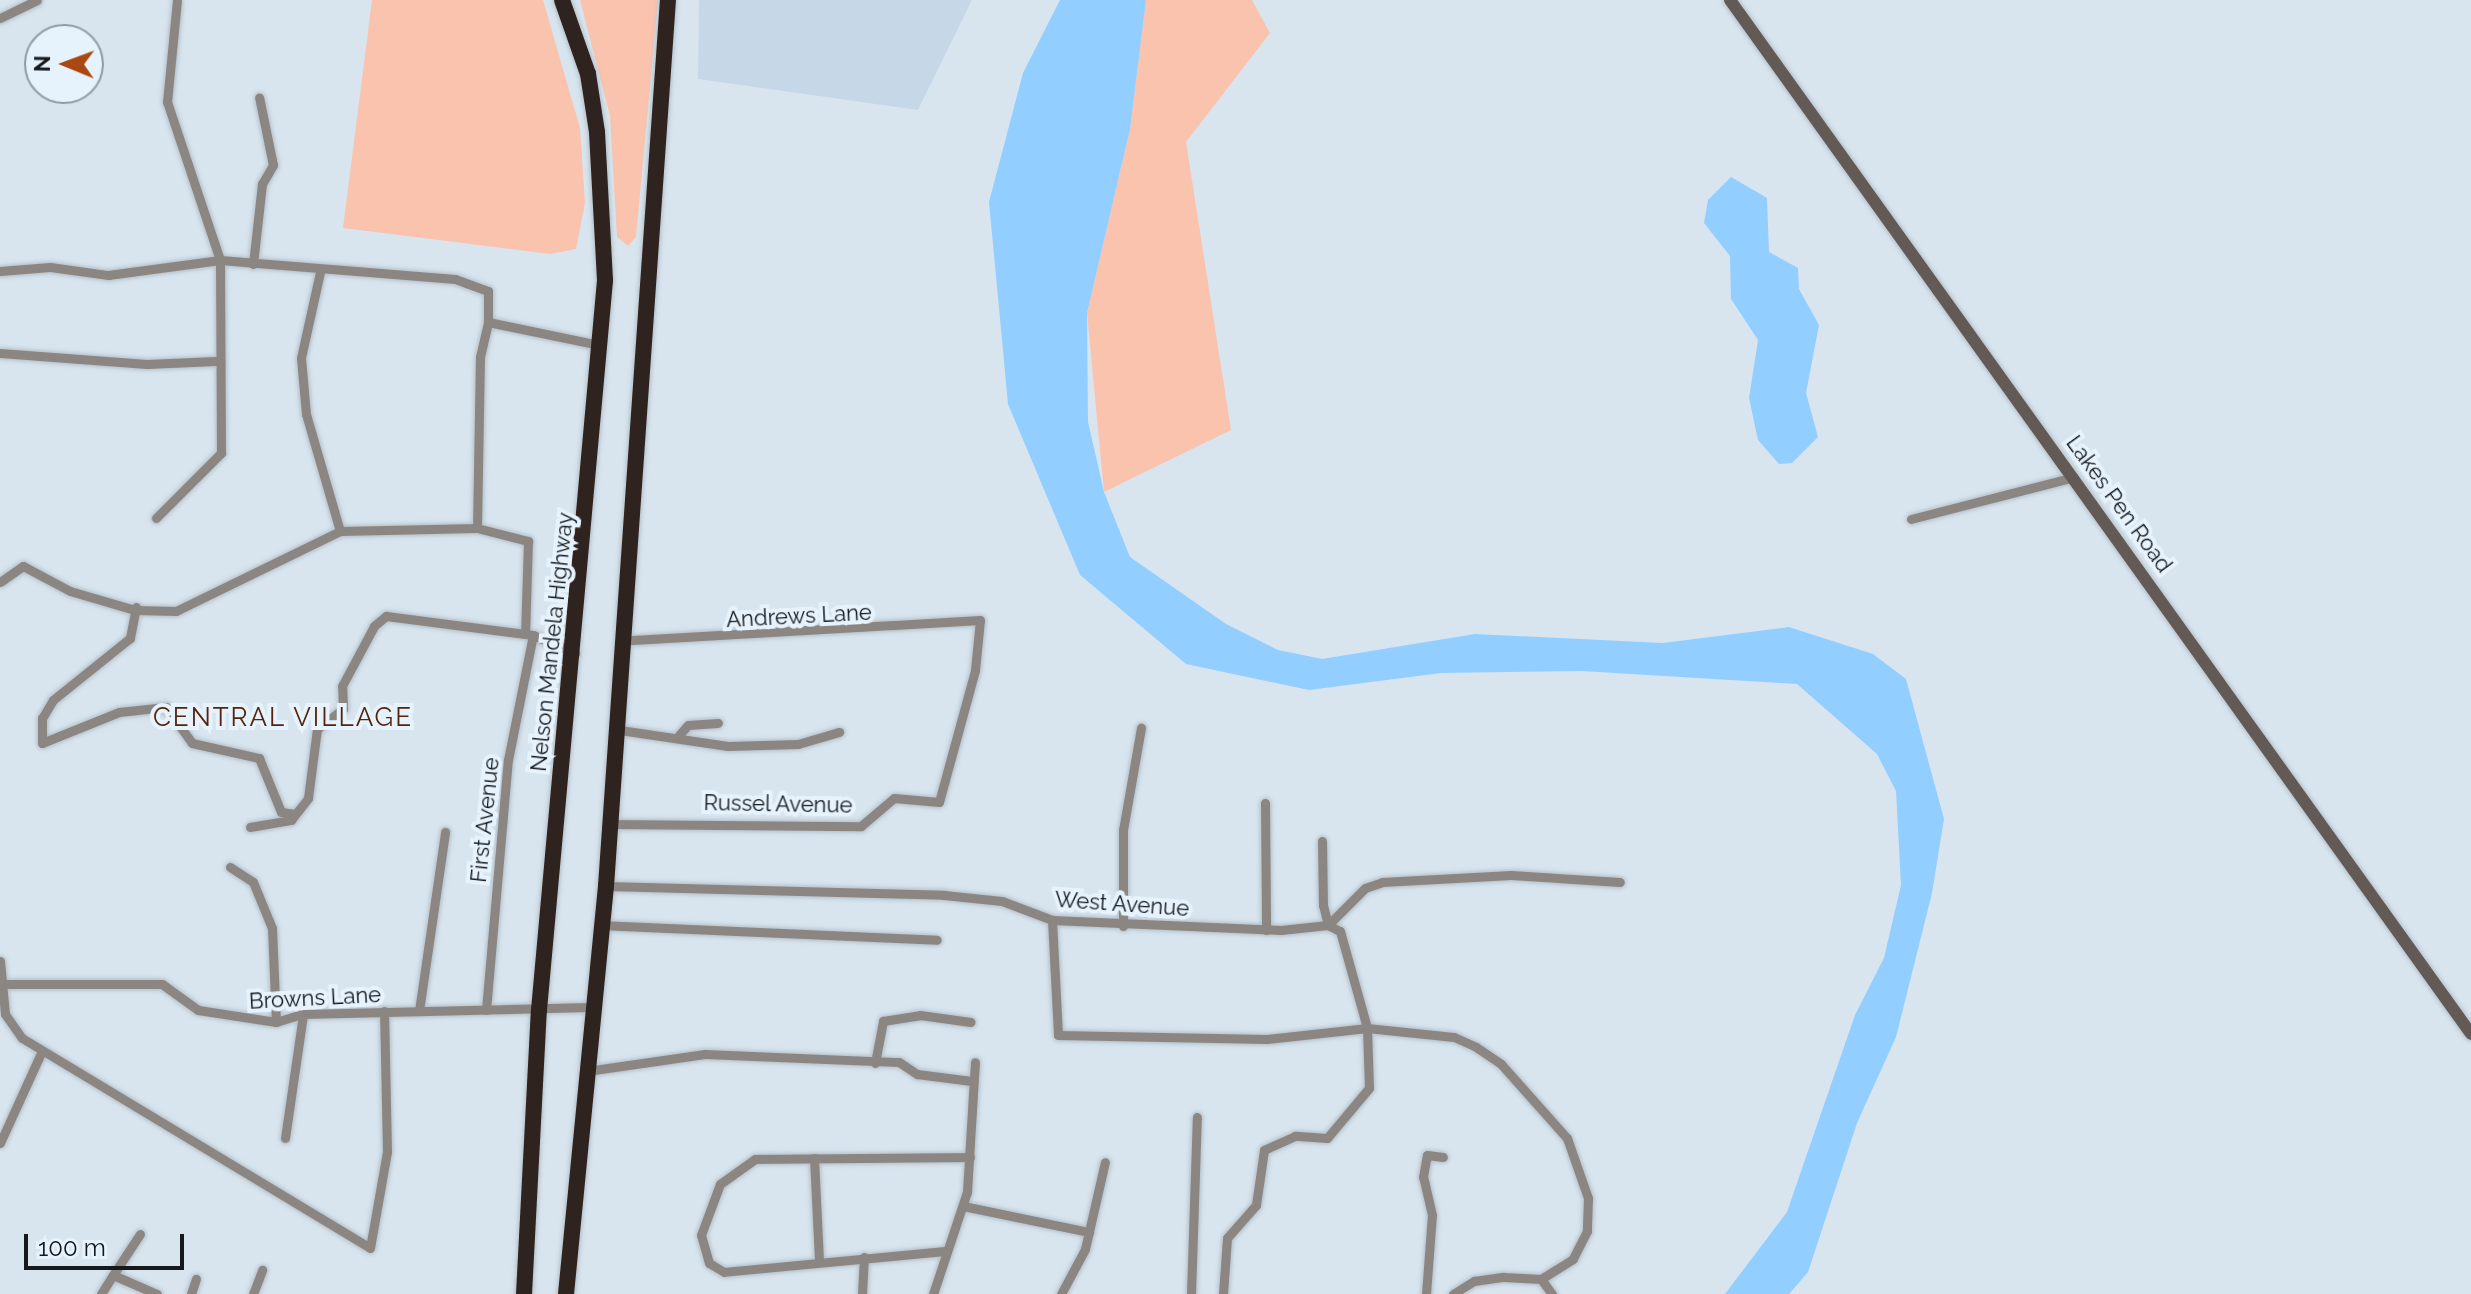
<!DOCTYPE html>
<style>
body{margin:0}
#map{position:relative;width:2471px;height:1294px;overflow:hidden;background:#d8e5ef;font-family:Raleway,sans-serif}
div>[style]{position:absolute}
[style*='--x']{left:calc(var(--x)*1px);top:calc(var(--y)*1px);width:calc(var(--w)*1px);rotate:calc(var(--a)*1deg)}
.built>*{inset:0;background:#c6d8e8}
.green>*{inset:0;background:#fac3ad}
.water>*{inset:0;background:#92ceff}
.roads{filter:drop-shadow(0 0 2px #b5c0c9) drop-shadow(0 0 2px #b5c0c9)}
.street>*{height:9px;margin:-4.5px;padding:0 4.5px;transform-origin:4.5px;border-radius:4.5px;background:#8c8683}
.secondary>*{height:12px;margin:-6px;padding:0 6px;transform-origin:6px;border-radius:6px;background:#635a56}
.highway>*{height:16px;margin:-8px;padding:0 8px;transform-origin:8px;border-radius:8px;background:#2f231f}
span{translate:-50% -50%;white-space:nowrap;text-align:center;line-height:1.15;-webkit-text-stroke:8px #e6f2fc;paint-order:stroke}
.street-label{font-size:22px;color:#15191d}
.quarter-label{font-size:26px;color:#55240d;letter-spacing:2px}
.north{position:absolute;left:24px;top:24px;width:80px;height:80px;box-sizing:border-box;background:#e6f2fc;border:2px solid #929ba3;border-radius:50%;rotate:271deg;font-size:22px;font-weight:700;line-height:32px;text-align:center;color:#15191d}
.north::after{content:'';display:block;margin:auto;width:28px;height:36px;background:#aa4712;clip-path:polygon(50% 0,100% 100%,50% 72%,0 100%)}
.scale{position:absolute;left:24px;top:1234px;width:160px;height:36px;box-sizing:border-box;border:4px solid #15191d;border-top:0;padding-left:10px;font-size:24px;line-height:28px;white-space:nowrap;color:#15191d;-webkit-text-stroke:6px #e6f2fc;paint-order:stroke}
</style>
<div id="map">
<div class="built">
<div style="clip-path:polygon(699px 0,972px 0,918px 110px,698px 79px)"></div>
</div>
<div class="green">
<div style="clip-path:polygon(372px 0,543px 0,580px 128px,585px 203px,576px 249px,550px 254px,343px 228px)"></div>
<div style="clip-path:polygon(580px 0,658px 0,636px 237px,628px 246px,617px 237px,610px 116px)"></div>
<div style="clip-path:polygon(1146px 0,1252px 0,1270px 33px,1186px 142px,1231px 430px,1104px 492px,1087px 313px,1130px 129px)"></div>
</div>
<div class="water">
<div style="clip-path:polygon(1060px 0,1146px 0,1130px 129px,1087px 313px,1088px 422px,1104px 492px,1130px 557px,1226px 624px,1278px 650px,1322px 659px,1475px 634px,1663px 643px,1789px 627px,1873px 654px,1906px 679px,1944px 819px,1932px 893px,1896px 1037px,1857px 1123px,1808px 1272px,1789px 1294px,1725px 1294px,1787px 1212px,1855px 1015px,1884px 958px,1901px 885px,1896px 791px,1877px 754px,1797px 684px,1582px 671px,1441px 673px,1309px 690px,1186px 664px,1080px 575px,1008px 404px,989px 202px,1023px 73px)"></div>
<div style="clip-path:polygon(1731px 177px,1767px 198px,1769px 252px,1798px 268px,1799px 289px,1819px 325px,1806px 393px,1818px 437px,1792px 463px,1779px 464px,1758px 440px,1749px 398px,1758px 340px,1731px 299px,1730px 256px,1704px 223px,1708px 200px)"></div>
</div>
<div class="roads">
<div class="street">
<div style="--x:0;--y:18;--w:41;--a:-25.9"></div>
<div style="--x:253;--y:264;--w:81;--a:-83.6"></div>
<div style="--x:262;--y:184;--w:22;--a:-60"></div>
<div style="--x:273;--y:165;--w:69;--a:-101.6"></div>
<div style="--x:0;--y:271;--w:50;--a:-4.6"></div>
<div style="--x:50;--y:267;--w:59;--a:7.9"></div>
<div style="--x:108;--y:275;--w:113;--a:-7.6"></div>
<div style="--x:220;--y:260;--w:236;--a:4.6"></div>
<div style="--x:455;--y:279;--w:35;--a:20"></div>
<div style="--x:488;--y:291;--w:31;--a:90"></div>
<div style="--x:488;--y:322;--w:113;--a:11.7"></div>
<div style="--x:320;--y:272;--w:88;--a:102.5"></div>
<div style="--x:301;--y:358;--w:56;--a:84.9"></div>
<div style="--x:306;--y:414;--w:122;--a:73.8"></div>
<div style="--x:0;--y:353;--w:147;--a:4.3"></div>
<div style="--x:147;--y:364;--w:69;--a:-2.5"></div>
<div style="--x:156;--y:518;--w:92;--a:-45"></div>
<div style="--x:221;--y:453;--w:193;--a:-90.3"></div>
<div style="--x:220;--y:260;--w:167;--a:-108.5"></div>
<div style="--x:167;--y:102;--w:102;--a:-84.4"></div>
<div style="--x:1911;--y:519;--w:168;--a:-14.4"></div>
<div style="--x:477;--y:528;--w:171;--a:-89"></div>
<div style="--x:480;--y:357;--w:36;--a:-77"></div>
<div style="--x:0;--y:582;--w:28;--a:-35"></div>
<div style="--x:23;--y:566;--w:53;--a:28"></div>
<div style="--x:70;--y:591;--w:68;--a:16.3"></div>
<div style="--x:135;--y:610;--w:41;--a:1.4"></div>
<div style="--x:176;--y:611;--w:182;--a:-26"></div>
<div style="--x:340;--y:531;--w:137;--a:-1.3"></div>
<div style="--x:477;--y:528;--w:53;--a:14.3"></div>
<div style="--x:528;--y:541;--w:93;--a:91.8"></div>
<div style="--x:136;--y:607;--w:32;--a:101"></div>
<div style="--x:130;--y:638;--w:99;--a:141.2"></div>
<div style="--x:53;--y:700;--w:21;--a:121"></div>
<div style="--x:42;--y:718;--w:25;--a:90"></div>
<div style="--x:42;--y:743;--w:83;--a:-21.9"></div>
<div style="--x:119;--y:712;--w:47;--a:-6.1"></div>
<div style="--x:166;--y:707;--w:44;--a:54.2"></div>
<div style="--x:192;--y:743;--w:69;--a:12.6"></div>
<div style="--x:259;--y:758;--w:58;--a:67.8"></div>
<div style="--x:281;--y:812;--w:14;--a:8"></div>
<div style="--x:613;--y:729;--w:116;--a:8.4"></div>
<div style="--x:728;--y:746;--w:70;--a:-1.6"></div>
<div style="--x:798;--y:744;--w:43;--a:-16.3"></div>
<div style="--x:679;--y:735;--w:13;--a:-48"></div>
<div style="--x:688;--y:725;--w:30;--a:-4"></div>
<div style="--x:1265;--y:803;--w:127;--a:89.5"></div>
<div style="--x:607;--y:824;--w:254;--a:0.5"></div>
<div style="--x:861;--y:826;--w:43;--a:-40.3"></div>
<div style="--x:894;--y:798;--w:45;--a:5.1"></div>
<div style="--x:939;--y:802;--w:137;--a:-74.7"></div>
<div style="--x:975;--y:670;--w:50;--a:-84.3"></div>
<div style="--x:980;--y:620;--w:361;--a:176.7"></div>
<div style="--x:250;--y:827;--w:42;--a:-9.7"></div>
<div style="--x:291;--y:820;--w:28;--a:-52"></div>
<div style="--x:308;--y:798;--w:70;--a:-82.6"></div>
<div style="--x:317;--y:729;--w:33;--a:-38"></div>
<div style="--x:343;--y:709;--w:23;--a:-92"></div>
<div style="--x:342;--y:686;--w:68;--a:-61.9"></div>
<div style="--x:374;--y:626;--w:16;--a:-40"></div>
<div style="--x:386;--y:616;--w:148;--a:7.4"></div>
<div style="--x:533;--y:635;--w:46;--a:23.2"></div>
<div style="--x:1322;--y:841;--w:64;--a:89.1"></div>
<div style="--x:1323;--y:905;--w:21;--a:76"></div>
<div style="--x:1328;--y:925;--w:13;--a:27"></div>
<div style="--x:1340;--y:931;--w:101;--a:74.4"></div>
<div style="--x:1367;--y:1028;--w:87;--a:5.9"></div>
<div style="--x:1454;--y:1037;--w:24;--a:24"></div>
<div style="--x:1476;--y:1047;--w:30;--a:34"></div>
<div style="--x:1501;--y:1064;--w:99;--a:48.3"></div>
<div style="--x:1567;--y:1138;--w:64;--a:70.7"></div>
<div style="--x:1588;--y:1198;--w:33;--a:92"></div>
<div style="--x:1587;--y:1231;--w:31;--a:117"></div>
<div style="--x:1573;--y:1259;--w:38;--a:148"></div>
<div style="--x:230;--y:867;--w:27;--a:33"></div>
<div style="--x:253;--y:882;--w:50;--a:67.6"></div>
<div style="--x:272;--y:928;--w:94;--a:87.6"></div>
<div style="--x:606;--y:886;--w:338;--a:1.5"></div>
<div style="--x:944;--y:895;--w:58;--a:5.9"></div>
<div style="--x:1002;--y:901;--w:53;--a:20.8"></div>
<div style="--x:1052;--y:920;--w:229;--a:2.5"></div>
<div style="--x:1281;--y:930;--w:47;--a:-6.1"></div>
<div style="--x:1328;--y:925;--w:52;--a:-45"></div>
<div style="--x:1365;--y:888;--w:18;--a:-19"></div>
<div style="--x:1382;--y:882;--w:129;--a:-3.1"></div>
<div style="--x:1511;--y:875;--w:109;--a:3.7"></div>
<div style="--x:1052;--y:920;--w:115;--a:87"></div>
<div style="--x:1058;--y:1035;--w:209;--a:1.1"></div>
<div style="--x:1267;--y:1039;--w:101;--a:-6.3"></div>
<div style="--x:1367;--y:1028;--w:60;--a:88.1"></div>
<div style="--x:1369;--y:1088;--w:65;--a:130"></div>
<div style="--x:1327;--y:1138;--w:32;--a:-176"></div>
<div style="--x:1295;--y:1136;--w:34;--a:156"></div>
<div style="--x:1264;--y:1150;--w:56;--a:98.3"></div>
<div style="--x:1256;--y:1205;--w:44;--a:131.3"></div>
<div style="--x:1227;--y:1238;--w:56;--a:94.1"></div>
<div style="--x:599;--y:925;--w:338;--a:2.5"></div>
<div style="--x:1123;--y:926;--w:96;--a:-90"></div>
<div style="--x:1123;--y:830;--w:104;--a:-80"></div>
<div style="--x:0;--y:961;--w:53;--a:84.6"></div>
<div style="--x:5;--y:1014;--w:29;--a:55"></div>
<div style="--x:22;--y:1038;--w:406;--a:31.1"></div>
<div style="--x:370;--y:1248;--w:97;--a:-80"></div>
<div style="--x:387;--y:1152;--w:141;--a:-91.2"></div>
<div style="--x:4;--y:984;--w:158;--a:0"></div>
<div style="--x:162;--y:984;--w:44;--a:35.8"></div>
<div style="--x:198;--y:1010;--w:79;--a:8.7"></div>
<div style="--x:276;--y:1022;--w:28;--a:-17"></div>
<div style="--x:303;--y:1014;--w:287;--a:-1.4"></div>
<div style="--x:486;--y:1010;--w:251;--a:-85"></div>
<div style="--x:508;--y:760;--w:127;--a:-78.7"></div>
<div style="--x:419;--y:1011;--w:181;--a:-81.7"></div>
<div style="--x:875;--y:1063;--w:43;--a:-79.2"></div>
<div style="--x:883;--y:1021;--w:37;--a:-9"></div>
<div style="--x:920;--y:1015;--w:51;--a:7.8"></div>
<div style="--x:587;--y:1071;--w:119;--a:-8.2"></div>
<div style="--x:705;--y:1054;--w:194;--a:2.4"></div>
<div style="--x:899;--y:1062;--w:22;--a:34"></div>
<div style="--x:917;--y:1074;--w:55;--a:7.3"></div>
<div style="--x:285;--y:1138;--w:125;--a:-81.7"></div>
<div style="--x:0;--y:1143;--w:99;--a:-65.5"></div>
<div style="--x:814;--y:1158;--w:104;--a:87.2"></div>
<div style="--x:963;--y:1206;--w:129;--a:11.7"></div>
<div style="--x:945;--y:1251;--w:222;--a:174.6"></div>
<div style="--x:724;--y:1272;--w:17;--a:-149"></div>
<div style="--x:709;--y:1263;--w:29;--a:-106"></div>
<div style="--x:701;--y:1235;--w:54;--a:-69.6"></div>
<div style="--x:720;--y:1184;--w:43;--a:-35.5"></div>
<div style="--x:755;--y:1159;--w:215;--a:-0.5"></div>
<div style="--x:113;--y:1275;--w:49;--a:-56.6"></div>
<div style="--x:101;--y:1294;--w:22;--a:-58"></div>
<div style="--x:113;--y:1275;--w:48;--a:23.4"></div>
<div style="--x:191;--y:1294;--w:16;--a:-72"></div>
<div style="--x:253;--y:1294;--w:26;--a:-69"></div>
<div style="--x:862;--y:1294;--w:37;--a:-87"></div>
<div style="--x:933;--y:1294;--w:108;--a:-71.6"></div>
<div style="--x:967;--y:1192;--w:130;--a:-86.5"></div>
<div style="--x:1061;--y:1294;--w:51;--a:-61.9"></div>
<div style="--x:1085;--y:1249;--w:89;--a:-77.1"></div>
<div style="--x:1191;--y:1294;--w:177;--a:-88.1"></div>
<div style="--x:1426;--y:1294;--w:79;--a:-85.7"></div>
<div style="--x:1432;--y:1215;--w:39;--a:-103"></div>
<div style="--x:1423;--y:1177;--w:22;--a:-80"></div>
<div style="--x:1427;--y:1155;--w:16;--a:7"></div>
<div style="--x:1453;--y:1294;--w:25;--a:-32"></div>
<div style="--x:1474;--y:1281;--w:30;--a:-8"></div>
<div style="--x:1504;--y:1277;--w:37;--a:3"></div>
<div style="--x:1541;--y:1279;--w:19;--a:54"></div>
</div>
<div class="secondary">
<div style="--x:1730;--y:0;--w:1272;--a:54.37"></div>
</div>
<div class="highway">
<div style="--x:524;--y:1294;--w:284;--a:-87"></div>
<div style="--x:539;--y:1010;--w:733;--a:-84.83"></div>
<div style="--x:605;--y:280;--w:148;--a:-93.1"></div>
<div style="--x:597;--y:132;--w:59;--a:-98.8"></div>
<div style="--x:588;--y:74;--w:78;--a:-109.4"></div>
<div style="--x:566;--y:1294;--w:410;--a:-84.4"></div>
<div style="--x:606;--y:886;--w:888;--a:-86"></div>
</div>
</div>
<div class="street-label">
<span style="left:2119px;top:504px;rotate:54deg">Lakes Pen Road</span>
<span style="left:799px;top:616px;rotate:-3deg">Andrews Lane</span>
<span style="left:552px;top:642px;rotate:-84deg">Nelson Mandela Highway</span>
<span style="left:778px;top:804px;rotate:1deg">Russel Avenue</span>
<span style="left:485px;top:820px;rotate:-84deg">First Avenue</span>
<span style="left:1122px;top:904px;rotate:4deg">West Avenue</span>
<span style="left:315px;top:998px;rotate:-3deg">Browns Lane</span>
</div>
<div class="quarter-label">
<span style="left:283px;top:718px">CENTRAL VILLAGE</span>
</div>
<div class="north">N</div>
<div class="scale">100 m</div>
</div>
